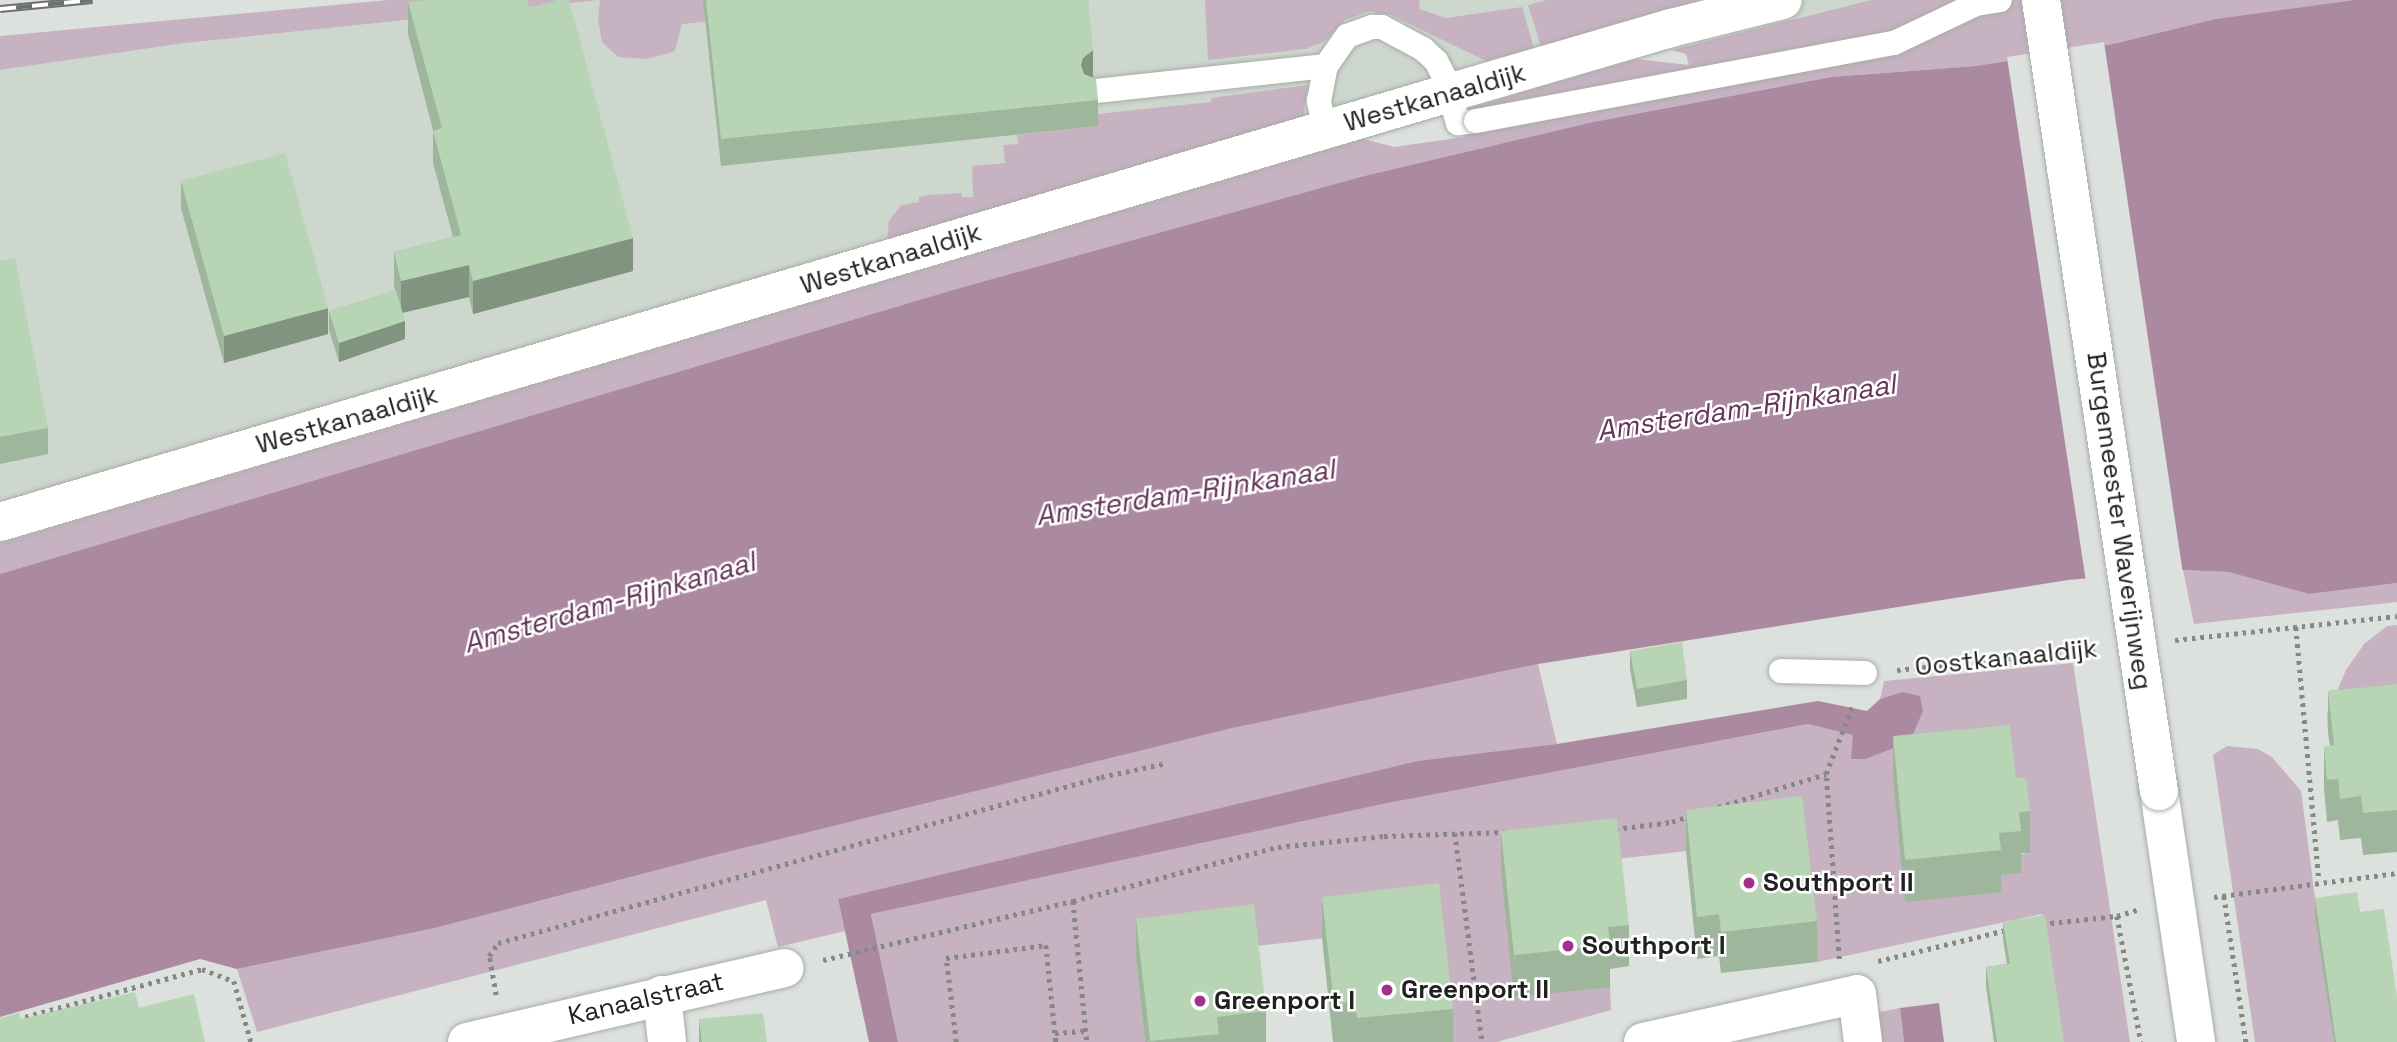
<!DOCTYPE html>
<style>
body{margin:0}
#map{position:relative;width:2397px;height:1042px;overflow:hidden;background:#dde1dd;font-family:"Space Grotesk",sans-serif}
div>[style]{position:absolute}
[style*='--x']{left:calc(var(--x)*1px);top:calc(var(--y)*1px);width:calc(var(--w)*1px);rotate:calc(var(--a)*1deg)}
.built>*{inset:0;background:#ced7cd}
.green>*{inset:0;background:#c7b2c1}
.water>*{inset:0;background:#ab89a1}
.pier>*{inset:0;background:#dde1dd}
.path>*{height:4.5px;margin-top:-2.25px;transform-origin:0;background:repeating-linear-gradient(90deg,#858885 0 3.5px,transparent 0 8.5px)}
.roads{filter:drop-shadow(0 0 2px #a8aca8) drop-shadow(0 0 2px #a8aca8)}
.lane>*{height:24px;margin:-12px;padding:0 12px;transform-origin:12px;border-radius:12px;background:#fff}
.street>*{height:38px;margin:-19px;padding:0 19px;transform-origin:19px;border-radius:19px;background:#fff}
.secondary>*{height:38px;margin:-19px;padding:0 19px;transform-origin:19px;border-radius:19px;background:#fff}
.rail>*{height:8px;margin-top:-4px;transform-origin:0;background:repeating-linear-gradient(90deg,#fff 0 16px,#6e706e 0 32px);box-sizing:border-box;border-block:2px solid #6e706e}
.bridges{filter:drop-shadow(0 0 2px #a8aca8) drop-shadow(0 0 2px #a8aca8)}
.lane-bridge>*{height:24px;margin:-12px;padding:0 12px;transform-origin:12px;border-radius:12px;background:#fff}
.secondary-bridge>*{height:38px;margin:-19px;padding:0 19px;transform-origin:19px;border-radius:19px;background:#fff}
.wall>*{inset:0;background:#9db69c}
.shaded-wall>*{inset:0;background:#80947f}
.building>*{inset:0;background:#b7d4b5}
.dots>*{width:19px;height:19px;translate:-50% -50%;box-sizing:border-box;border:4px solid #fff;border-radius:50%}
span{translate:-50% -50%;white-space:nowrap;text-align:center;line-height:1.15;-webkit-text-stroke:5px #fff;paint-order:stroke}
.street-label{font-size:26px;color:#202120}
.poi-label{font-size:26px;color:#202120;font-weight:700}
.left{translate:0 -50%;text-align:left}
.water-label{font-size:28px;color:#633557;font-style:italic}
</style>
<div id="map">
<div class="built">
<div style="clip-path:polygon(601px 0,1871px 0,1689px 44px,1524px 92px,0 543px,0 70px,185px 43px)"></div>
</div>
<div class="green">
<div style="clip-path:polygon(388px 0,743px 0,745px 18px,682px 24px,675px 51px,647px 59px,618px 57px,602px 42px,598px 20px,600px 0,185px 43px,0 70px,0 36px)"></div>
<div style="clip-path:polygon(1205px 0,1419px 0,1420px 9px,1446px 18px,1522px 7px,1534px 48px,1486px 61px,1391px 15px,1369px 11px,1345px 20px,1325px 41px,1306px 49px,1208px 60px)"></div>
<div style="clip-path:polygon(1546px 0,1701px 0,1541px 46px,1528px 5px)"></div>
<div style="clip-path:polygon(1871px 0,2354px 0,2215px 19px,2113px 44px,1976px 66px,1831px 77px,1593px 122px,1364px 176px,956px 289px,0 574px,0 543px,1364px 139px,1394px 147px,1464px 137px,1460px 111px,1636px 59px,1689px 65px,1686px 54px,1671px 50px)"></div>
<div style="clip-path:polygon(1308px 85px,1303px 118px,887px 240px,889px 221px,901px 205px,919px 202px,919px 197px,929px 195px,961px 193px,962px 197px,973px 197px,972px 166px,1005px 163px,1003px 145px,1018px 144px,1017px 135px,1098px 126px,1097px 114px,1211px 102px,1211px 98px)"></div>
<div style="clip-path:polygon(2183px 570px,2228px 572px,2309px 594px,2397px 583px,2397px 602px,2194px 624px)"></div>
<div style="clip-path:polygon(2397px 625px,2397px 726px,2328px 733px,2327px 714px,2346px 670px,2364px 644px,2387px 626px)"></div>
<div style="clip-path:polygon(evenodd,2073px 663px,2130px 1042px,2061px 1042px,2042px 914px,1817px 962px,1802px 838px,1501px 872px,1610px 987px,1611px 1010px,1497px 1042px,1452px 1042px,1439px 925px,1136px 960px,1145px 1042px,898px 1042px,871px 914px,1388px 803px,1808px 724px,1854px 735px,1902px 692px,1880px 699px,1884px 681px,2073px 663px,2026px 820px,2029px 853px,2019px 854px,2020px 873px,1999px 875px,2026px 820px)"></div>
<div style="clip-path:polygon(1538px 664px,1557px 744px,1418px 762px,838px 899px,845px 931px,778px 947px,766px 900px,257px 1032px,237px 969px,435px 928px,719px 854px,1232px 727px)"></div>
<div style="clip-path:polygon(2227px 746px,2258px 749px,2272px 757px,2301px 791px,2334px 1042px,2255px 1042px,2213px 755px)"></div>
<div style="clip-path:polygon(1900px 1008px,1904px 1042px,1879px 1042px,1876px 1013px)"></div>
</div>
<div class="water">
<div style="clip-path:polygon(2354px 0,2397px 0,2397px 583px,2309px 594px,2228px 572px,2183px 570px,2068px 580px,1538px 664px,1232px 728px,719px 854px,435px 928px,237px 969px,200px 959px,0 1017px,0 574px,956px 289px,1364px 176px,1593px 122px,1831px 77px,1976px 66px,2113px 44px,2215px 19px)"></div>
<div style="clip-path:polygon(1902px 692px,1920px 696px,1923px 711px,1913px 734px,1891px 749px,1865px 759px,1851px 759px,1853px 735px,1808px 724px,1388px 803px,871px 914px,898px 1042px,869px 1042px,838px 899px,1418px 761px,1557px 744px,1818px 701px,1867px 711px,1880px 699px)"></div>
<div style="clip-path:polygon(1939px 1003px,1944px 1042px,1904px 1042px,1900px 1008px)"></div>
</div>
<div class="pier">
<div style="clip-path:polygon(2104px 42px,2183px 574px,2086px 582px,2007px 57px)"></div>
</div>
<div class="path">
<div style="--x:2296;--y:627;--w:255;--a:84.8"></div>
<div style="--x:2175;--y:640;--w:223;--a:-6.2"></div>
<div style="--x:1897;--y:670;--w:201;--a:-6"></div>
<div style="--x:1718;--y:807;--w:113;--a:-17"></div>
<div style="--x:1615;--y:829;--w:57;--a:-7"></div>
<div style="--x:1672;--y:822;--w:18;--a:-19"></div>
<div style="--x:1455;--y:833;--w:211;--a:82.6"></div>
<div style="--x:2224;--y:896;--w:148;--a:81.4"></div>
<div style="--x:2214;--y:897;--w:185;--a:-7.5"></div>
<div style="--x:1073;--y:901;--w:212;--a:-14.8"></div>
<div style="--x:1278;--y:847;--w:107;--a:-5.9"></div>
<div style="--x:1384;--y:836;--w:121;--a:-1.9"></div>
<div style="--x:2117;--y:916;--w:128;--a:79.2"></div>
<div style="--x:2042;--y:924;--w:75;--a:-6.1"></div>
<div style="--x:2117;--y:916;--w:21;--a:-17"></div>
<div style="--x:1839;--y:959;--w:185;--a:-94"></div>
<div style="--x:1826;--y:774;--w:72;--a:-68.8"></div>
<div style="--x:823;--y:960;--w:257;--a:-13.3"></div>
<div style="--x:1073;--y:901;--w:142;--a:84.3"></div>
<div style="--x:1878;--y:961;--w:132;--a:-13.6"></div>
<div style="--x:496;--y:995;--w:40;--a:-100"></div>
<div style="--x:489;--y:956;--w:16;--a:-55"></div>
<div style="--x:498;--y:943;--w:625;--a:-15.39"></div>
<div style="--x:1101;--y:777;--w:67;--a:-12"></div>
<div style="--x:17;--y:1019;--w:192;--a:-15.1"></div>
<div style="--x:202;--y:969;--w:34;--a:21"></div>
<div style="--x:234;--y:981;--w:63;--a:74.4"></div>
<div style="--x:1055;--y:1033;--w:31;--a:-4"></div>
<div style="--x:956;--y:1042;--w:85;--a:-96.8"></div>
<div style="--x:946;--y:958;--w:101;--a:-7.4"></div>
<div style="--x:1046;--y:945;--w:98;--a:84.1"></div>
</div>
<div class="roads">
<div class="lane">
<div style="--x:1096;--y:91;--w:231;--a:-6.2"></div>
<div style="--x:1325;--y:130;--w:30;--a:-102"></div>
<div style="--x:1319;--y:101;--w:36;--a:-79"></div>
<div style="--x:1326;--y:66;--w:37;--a:-55"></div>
<div style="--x:1347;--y:36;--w:27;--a:-20"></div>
<div style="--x:1372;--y:27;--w:10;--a:0"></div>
<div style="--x:1382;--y:27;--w:47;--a:28.2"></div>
<div style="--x:1423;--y:49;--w:18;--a:43"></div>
<div style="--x:1436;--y:61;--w:19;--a:62"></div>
<div style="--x:1445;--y:78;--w:47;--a:73.9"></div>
<div style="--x:1458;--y:123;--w:18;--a:-6"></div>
<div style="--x:1781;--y:671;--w:84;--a:1.4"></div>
</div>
<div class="street">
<div style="--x:0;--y:522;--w:1511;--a:-16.49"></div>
<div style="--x:1449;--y:93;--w:231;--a:-16.3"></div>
<div style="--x:1671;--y:28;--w:115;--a:-14"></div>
<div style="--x:662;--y:995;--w:47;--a:83.9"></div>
<div style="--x:467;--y:1042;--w:326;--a:-13.1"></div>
<div style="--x:1643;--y:1042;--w:219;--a:-12.6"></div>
<div style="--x:1857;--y:994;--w:48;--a:82.9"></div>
</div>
<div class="secondary">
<div style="--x:2159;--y:791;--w:254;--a:81.6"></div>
</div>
</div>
<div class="rail">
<div style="--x:0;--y:9;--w:93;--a:-5.5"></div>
</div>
<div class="bridges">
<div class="lane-bridge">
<div style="--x:1476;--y:121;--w:425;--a:-10.6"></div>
<div style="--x:1894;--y:43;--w:91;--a:-25.4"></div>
<div style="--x:1976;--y:4;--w:24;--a:-9"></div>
</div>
<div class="secondary-bridge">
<div style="--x:2041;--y:0;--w:800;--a:81.52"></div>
</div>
</div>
<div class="wall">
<div style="clip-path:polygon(703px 0,1088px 0,1092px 77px,1098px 100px,1098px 126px,721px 166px)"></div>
<div style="clip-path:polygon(408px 2px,529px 8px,633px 271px,473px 314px,469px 297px,403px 313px,405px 339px,339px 362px,329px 330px,329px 311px,395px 291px,394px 285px,394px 252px,453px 237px,433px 163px,433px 130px,408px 34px)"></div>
<div style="clip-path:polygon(181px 181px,328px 334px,224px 363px,181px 208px)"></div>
<div style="clip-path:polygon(0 261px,48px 428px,48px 454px,0 464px)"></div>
<div style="clip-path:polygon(1630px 651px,1687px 680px,1687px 699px,1637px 707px,1630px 669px)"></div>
<div style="clip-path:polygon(2397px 684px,2397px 852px,2363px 855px,2361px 838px,2340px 840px,2338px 820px,2327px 822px,2324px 788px,2324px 747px,2330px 746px,2328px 733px,2328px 691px)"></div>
<div style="clip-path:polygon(1893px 736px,2016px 778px,2030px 811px,2030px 853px,2021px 853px,2021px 873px,2001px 875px,2001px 892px,1905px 902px,1893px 778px)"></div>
<div style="clip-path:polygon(1686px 810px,1817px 921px,1817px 962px,1721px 973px,1719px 956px,1697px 959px,1686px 852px)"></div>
<div style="clip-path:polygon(1501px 831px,1629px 925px,1629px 966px,1610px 969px,1610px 987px,1514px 997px,1501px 872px)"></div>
<div style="clip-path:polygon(1322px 897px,1453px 1009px,1453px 1042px,1333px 1042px,1322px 938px)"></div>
<div style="clip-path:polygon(2315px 898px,2360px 912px,2397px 1042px,2334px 1042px,2315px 917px)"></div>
<div style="clip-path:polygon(1136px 919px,1266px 1011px,1266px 1042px,1145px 1042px,1136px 960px)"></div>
<div style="clip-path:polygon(2003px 922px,2064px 1042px,1994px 1042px,1986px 986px,1986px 967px,2007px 964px,2003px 940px)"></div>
<div style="clip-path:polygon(699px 1019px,767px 1042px,699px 1042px)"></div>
</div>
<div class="shaded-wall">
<div style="clip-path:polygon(1093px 50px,1093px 77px,1083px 84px,1081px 65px,1083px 58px)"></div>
<div style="clip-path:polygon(633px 238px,633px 271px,473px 314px,473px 281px)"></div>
<div style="clip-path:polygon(469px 265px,469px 297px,401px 313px,401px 281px)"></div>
<div style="clip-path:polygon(328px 308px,328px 334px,224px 363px,224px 336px)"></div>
<div style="clip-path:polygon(405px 321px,405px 339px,339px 362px,339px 343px)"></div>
</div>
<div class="building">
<div style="clip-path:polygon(425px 0,527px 0,529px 8px,557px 0,569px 0,633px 238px,473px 281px,469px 265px,401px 281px,394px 252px,461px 235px,433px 131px,442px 128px,408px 2px)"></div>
<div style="clip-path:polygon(706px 0,1088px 0,1093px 50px,1083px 58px,1081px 65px,1084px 74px,1096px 79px,1098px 100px,721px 139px)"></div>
<div style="clip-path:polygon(285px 153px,328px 308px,224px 336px,181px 181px)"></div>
<div style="clip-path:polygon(15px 258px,48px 428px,0 437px,0 261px)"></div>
<div style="clip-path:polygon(396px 290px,405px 321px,339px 343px,329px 311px)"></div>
<div style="clip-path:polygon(1682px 642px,1687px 680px,1637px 689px,1630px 651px)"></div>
<div style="clip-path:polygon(2397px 684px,2397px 810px,2363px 813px,2361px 796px,2340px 799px,2338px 779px,2327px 780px,2324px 747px,2334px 745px,2328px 691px)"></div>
<div style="clip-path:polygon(2010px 725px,2016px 778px,2026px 778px,2030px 811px,2019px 812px,2021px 831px,1999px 833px,2001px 850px,1905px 860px,1893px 736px)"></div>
<div style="clip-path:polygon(1802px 796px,1817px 921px,1721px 932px,1719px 914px,1697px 917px,1686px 810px)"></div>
<div style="clip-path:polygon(1617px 818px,1629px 925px,1608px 927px,1610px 945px,1514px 955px,1501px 831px)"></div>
<div style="clip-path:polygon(1439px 883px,1453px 1009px,1357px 1018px,1355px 1001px,1334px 1004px,1322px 897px)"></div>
<div style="clip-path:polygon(2357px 892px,2360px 912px,2384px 909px,2397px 997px,2397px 1042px,2336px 1042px,2315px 898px)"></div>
<div style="clip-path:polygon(1254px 904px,1266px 1011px,1217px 1017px,1219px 1034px,1150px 1041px,1136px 919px)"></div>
<div style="clip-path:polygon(2045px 915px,2064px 1042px,1997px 1042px,1986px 967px,2010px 964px,2003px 922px)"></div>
<div style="clip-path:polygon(135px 992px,139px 1008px,194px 994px,205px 1042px,0 1042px,0 1018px,19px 1013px,21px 1019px)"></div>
<div style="clip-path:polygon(763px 1013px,767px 1042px,702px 1042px,699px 1019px)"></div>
</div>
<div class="dots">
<div style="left:1749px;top:883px;background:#a3318c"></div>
<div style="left:1568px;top:946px;background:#a3318c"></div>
<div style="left:1387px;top:990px;background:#a3318c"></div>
<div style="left:1200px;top:1001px;background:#a3318c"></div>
</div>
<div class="street-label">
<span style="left:1435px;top:98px;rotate:-16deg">Westkanaaldijk</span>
<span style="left:891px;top:259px;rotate:-17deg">Westkanaaldijk</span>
<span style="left:347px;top:420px;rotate:-16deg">Westkanaaldijk</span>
<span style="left:2119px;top:521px;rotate:82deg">Burgemeester Waverijnweg</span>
<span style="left:2006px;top:658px;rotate:-6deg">Oostkanaaldijk</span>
<span style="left:646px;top:999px;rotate:-13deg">Kanaalstraat</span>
</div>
<div class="poi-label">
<span class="left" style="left:1763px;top:883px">Southport II</span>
<span class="left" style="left:1582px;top:946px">Southport I</span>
<span class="left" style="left:1401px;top:990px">Greenport II</span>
<span class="left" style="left:1214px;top:1001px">Greenport I</span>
</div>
<div class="water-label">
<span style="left:1746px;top:407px;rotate:-9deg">Amsterdam-Rijnkanaal</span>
<span style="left:1185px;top:492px;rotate:-9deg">Amsterdam-Rijnkanaal</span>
<span style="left:609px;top:602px;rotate:-16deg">Amsterdam-Rijnkanaal</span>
</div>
</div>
